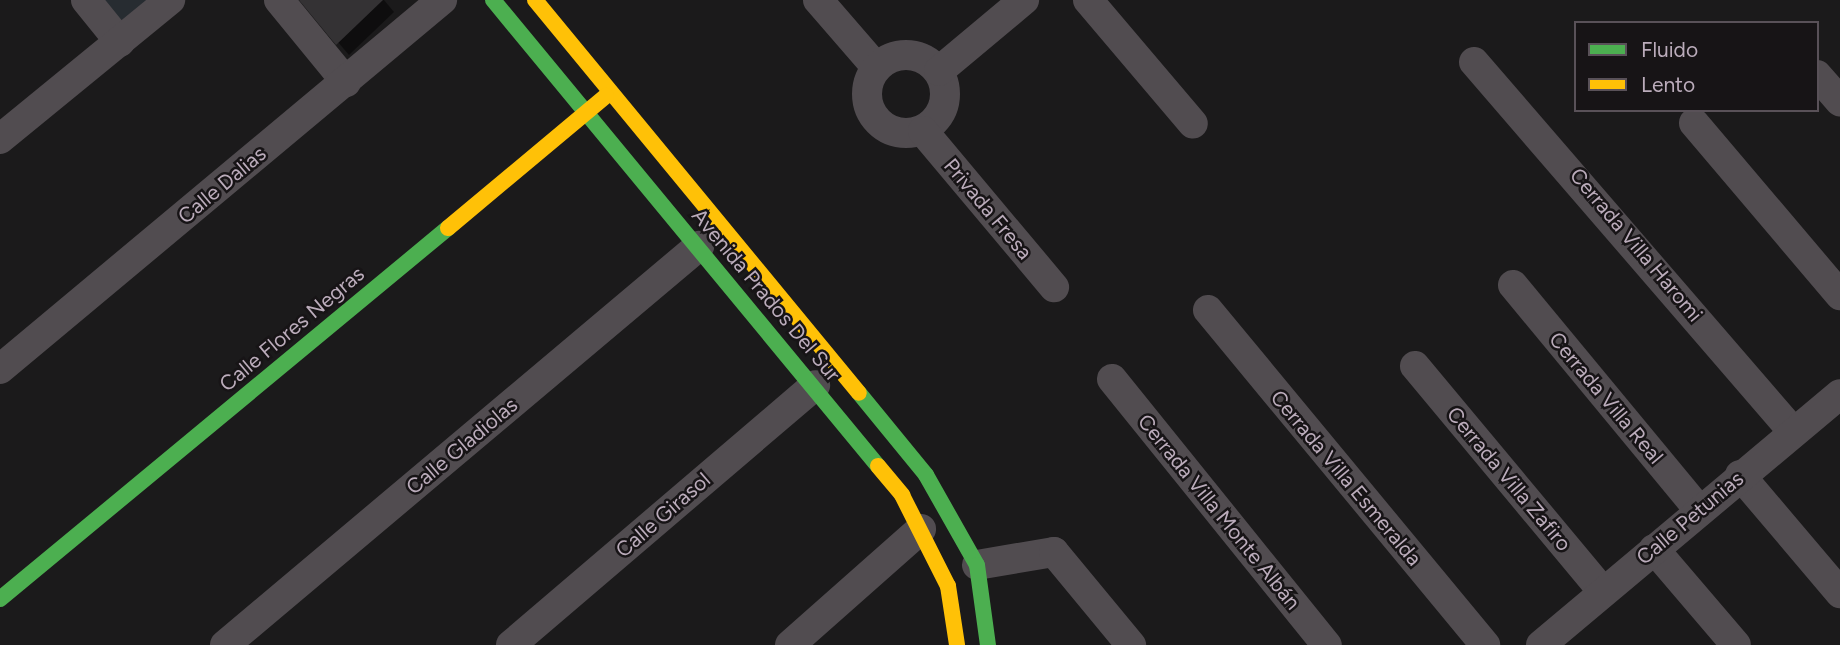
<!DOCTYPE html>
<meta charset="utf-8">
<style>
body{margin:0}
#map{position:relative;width:1840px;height:645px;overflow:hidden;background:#1b1a1b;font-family:Figtree,sans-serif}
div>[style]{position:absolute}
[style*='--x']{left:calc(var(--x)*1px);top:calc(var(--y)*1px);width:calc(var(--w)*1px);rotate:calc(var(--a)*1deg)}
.green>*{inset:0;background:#272c31}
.shadow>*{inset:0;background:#0007}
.building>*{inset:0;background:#343234}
.street>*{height:30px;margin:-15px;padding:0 15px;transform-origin:15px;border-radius:15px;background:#514c50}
.street>.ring{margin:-15px;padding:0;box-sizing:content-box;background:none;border:30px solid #514c50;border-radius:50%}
.fast>*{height:16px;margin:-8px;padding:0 8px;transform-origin:8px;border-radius:8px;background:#4caf50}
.slow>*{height:16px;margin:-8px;padding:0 8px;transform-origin:8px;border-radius:8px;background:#ffc107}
span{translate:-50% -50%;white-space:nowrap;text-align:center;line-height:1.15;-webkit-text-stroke:5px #171416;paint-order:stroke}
.street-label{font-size:21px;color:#bbacbb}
.legend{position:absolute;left:1574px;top:21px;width:245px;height:91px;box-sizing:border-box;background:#171416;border:2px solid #595158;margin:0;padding:9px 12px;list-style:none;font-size:21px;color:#bbacbb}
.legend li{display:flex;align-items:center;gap:14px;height:35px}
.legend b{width:35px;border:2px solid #595158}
</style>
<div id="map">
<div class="green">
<div style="clip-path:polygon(98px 0,150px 0,119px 27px)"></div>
</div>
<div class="shadow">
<div style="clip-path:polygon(302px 0,384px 0,394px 12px,349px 55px)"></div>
</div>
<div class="building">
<div style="clip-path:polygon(299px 0,383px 0,336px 45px)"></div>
</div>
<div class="street">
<div style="--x:86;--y:0;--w:54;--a:51"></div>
<div style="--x:279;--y:0;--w:106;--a:50.7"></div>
<div style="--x:818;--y:0;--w:89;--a:49.1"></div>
<div style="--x:1088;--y:0;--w:162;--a:49.7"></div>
<div class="ring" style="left:867px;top:55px;width:48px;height:48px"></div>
<div style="--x:1474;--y:62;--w:489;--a:49.2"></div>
<div style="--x:939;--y:71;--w:111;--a:-39.9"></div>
<div style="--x:1817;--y:75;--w:35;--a:49"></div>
<div style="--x:1694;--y:123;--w:226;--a:49.7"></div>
<div style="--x:923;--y:131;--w:204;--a:50"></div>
<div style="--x:0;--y:139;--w:220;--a:-39.3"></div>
<div style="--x:1513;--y:285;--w:292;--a:50.4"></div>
<div style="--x:1208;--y:310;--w:435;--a:50.4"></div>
<div style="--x:1415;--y:366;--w:294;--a:50.2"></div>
<div style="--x:0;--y:369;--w:576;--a:-39.86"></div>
<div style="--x:1112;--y:379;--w:342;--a:51.1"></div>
<div style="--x:1740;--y:475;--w:155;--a:49.7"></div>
<div style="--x:1654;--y:549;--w:126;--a:49.5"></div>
<div style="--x:977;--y:565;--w:78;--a:-9.6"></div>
<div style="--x:1054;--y:552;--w:121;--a:50.4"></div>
<div style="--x:225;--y:645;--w:620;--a:-40.09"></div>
<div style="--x:511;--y:645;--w:400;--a:-40.5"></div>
<div style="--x:790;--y:645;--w:175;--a:-41.5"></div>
<div style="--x:1541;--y:645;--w:390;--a:-40"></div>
</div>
<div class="fast">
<div style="--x:493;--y:0;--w:604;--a:50.44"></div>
<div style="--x:859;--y:393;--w:106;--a:50.7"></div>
<div style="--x:926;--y:475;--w:103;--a:60.5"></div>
<div style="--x:977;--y:565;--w:81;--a:82.2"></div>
<div style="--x:0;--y:599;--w:582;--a:-39.63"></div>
</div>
<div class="slow">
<div style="--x:535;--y:0;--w:509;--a:50.5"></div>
<div style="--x:448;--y:228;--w:206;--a:-39.9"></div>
<div style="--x:878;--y:466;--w:38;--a:50"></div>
<div style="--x:902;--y:495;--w:102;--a:63.2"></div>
<div style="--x:948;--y:586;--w:60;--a:81.3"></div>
</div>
<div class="street-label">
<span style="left:222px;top:185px;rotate:-40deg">Calle Dalias</span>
<span style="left:988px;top:209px;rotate:50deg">Privada Fresa</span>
<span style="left:1636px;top:245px;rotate:50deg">Cerrada Villa Haromi</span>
<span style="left:766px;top:295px;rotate:50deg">Avenida Prados Del Sur</span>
<span style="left:292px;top:329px;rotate:-40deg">Calle Flores Negras</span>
<span style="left:1606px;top:398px;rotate:50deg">Cerrada Villa Real</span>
<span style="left:462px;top:446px;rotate:-40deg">Calle Gladiolas</span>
<span style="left:1346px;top:478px;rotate:50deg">Cerrada Villa Esmeralda</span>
<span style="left:1509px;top:479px;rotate:50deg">Cerrada Villa Zafiro</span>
<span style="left:1219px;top:512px;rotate:51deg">Cerrada Villa Monte Albán</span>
<span style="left:663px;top:515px;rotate:-41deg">Calle Girasol</span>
<span style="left:1690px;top:518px;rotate:-40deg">Calle Petunias</span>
</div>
<ul class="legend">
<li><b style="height:9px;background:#4caf50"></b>Fluido</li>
<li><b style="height:9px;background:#ffc107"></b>Lento</li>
</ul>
</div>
